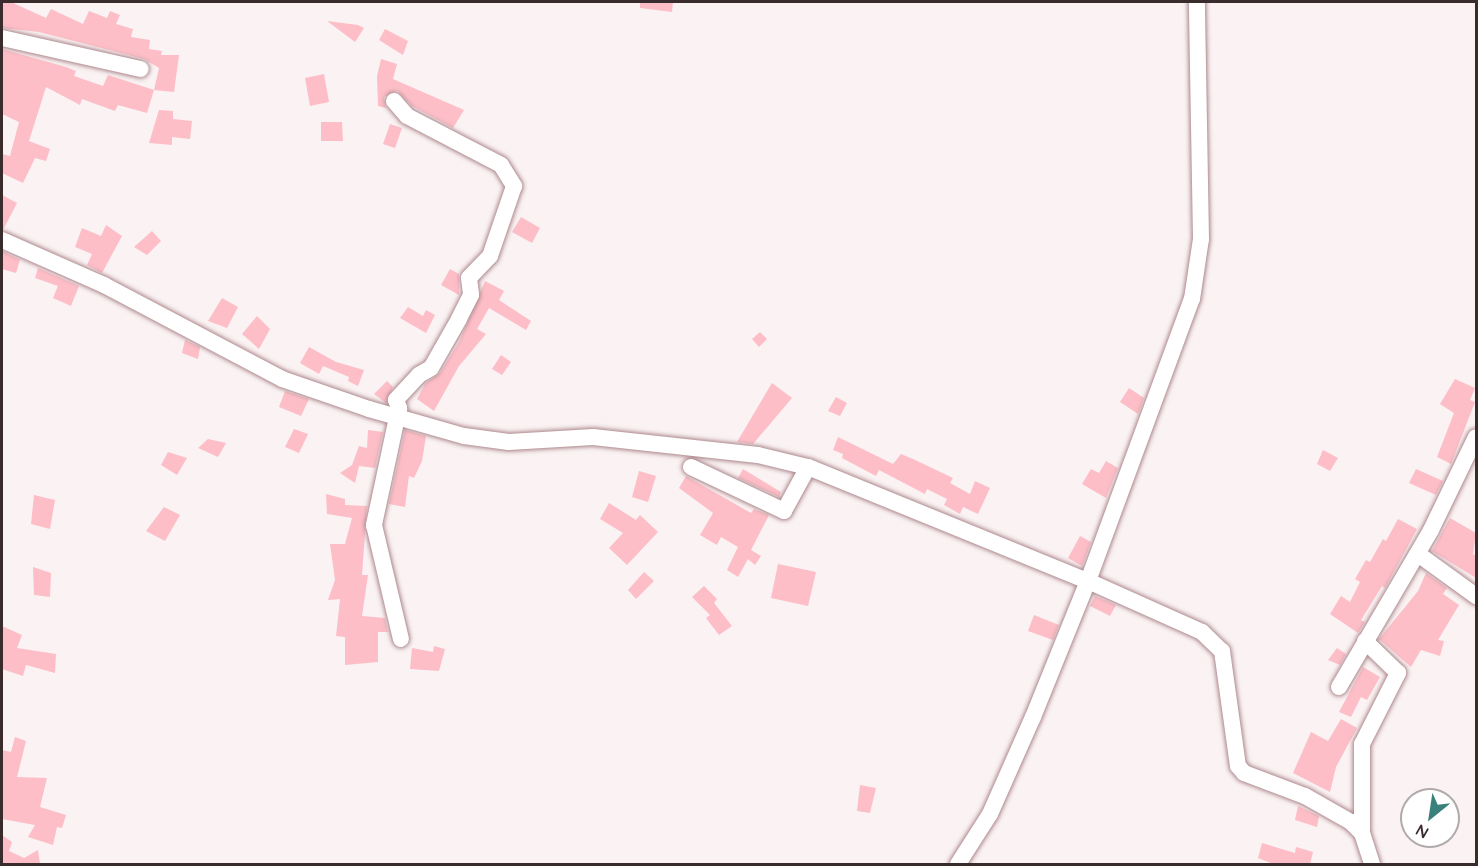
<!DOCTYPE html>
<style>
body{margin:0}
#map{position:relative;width:1478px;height:866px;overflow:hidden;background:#faf2f3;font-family:Quicksand,sans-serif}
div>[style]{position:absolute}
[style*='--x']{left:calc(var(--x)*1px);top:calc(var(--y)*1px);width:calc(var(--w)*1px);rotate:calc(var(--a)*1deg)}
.building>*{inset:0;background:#fdbec7}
.roads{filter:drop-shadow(0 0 2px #ad888d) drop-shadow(0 0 2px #ad888d)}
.minor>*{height:16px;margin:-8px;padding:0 8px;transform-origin:8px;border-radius:8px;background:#fff}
span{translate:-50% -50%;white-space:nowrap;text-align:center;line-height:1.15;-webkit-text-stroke:5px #fff;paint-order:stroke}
.frame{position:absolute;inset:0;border:3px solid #3a2b2d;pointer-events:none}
.north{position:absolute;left:1400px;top:788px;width:60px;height:60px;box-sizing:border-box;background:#fff;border:2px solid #b0aaab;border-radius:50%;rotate:210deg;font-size:16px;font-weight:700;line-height:24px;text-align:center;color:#3a2b2d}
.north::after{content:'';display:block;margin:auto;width:21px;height:27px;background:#3a817c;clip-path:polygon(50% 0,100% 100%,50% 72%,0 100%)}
</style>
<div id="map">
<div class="building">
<div style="clip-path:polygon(2px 2px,11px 2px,46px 18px,51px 9px,83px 24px,89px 11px,107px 18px,110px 11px,120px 15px,116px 24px,133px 29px,131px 37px,150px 40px,149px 49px,162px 51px,161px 55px,179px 55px,174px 92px,154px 90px,159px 68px,144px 59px,39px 32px,2px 28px)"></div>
<div style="clip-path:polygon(640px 2px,673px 2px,672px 12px,640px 8px)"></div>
<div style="clip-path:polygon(327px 21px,358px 25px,364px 28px,355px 42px)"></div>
<div style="clip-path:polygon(385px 29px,408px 41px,403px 55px,379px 40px)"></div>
<div style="clip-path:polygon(2px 49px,66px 67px,76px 71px,74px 76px,103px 86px,108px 75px,154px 90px,147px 113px,118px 105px,115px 111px,82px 99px,80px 105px,46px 87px,29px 141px,50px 149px,46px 161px,35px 158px,23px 183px,2px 173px,2px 154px,10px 156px,19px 122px,2px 114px)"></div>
<div style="clip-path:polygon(381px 59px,397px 64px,393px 79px,464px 110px,453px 128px,412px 106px,397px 91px,384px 97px,386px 108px,378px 106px,377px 76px)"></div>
<div style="clip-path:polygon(324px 74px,329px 102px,310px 106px,305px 78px)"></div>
<div style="clip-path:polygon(159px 110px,173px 111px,173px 119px,192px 121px,190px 139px,172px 137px,172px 145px,149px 143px)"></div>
<div style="clip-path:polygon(321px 122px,342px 122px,343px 141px,321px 141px)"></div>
<div style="clip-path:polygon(390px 124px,402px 128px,395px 148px,383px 144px)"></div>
<div style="clip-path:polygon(2px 195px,17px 203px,3px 230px,2px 230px)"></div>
<div style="clip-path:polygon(521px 217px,540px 228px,532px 243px,512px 232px)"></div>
<div style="clip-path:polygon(106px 225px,122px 236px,102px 273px,87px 265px,92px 254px,75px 247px,82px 228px,101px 236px)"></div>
<div style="clip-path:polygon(152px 231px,161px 241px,147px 255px,134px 247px)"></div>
<div style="clip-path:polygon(2px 251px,20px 260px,16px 273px,2px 269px)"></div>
<div style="clip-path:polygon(38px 268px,79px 286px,71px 306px,53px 298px,58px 286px,35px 278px)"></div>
<div style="clip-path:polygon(450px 269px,459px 274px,459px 295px,441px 285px)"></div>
<div style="clip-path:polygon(485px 281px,504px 291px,499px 300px,531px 321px,526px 330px,489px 308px,477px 329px,486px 334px,459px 366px,434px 411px,417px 399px,425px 384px,440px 373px,459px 342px)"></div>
<div style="clip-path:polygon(222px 298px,238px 307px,227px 328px,208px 321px)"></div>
<div style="clip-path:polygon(408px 307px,423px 316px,426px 310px,435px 315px,426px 333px,400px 318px)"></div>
<div style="clip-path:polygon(257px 316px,270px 329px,259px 349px,242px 334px)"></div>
<div style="clip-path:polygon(760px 332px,767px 339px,759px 347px,752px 339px)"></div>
<div style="clip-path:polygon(185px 340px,200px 347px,198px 359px,182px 353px)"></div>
<div style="clip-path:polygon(309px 347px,336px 362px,364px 370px,358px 386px,348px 381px,349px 377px,323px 366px,319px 374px,300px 363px)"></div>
<div style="clip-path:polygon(501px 355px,511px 362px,502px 375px,492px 369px)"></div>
<div style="clip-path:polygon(1455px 379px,1475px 388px,1470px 400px,1475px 402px,1451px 464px,1437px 457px,1454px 413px,1440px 404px)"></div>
<div style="clip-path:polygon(387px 381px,393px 387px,386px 403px,374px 394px)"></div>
<div style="clip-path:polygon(772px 383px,792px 398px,753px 444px,737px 442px)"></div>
<div style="clip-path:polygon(1129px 388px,1144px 398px,1138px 414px,1120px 402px)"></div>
<div style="clip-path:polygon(285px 391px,309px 399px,301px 416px,279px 407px)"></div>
<div style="clip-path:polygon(836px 397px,847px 403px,840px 416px,828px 411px)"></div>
<div style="clip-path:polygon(294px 429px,308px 434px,299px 453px,285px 447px)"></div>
<div style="clip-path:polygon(368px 430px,383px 432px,375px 468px,359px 466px,355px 483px,340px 473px,352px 465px,359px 446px,367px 448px)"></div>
<div style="clip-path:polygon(405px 430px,426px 436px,422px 461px,414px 478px,409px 476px,405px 507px,389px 504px)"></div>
<div style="clip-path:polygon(838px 437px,893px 464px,901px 454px,913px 459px,953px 478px,950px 483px,970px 494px,975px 481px,990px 488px,978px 514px,963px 507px,960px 514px,944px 505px,947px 499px,927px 489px,925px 494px,879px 470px,876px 476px,842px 458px,843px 454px,833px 450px)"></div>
<div style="clip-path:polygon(208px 439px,226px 443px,218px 457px,198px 448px)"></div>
<div style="clip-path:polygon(1323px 450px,1338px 458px,1330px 471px,1317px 464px)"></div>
<div style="clip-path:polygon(168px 452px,187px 458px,177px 475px,161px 465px)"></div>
<div style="clip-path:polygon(1106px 461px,1118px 468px,1106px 498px,1082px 484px,1091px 469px,1099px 473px)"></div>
<div style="clip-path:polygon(743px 469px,781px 492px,779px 497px,738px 478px)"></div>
<div style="clip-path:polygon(1416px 469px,1443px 481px,1436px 495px,1409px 483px)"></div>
<div style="clip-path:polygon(639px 471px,656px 476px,648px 502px,632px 497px)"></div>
<div style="clip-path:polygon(686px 476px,751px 513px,754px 509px,769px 515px,751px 550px,761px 556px,755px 565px,748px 559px,738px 577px,727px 570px,738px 547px,721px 537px,717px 545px,700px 535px,713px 513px,679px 488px)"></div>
<div style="clip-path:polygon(326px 494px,345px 499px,345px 505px,367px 506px,362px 575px,368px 575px,362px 616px,385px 618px,388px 632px,378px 632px,378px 662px,345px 665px,345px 637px,336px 636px,340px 599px,328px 600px,335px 580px,330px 544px,345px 544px,352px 518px,327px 514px)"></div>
<div style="clip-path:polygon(34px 495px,55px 500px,50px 529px,31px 524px)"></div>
<div style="clip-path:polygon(609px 503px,636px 520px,640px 515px,658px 532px,627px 565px,609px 548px,623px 533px,600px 519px)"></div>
<div style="clip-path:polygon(164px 507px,180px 515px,165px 541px,146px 531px)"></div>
<div style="clip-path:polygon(1450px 518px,1476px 533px,1473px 554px,1476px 556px,1476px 578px,1432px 551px)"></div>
<div style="clip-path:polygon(1398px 519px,1417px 529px,1385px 588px,1382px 586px,1361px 620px,1365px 622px,1358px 633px,1330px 614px,1341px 596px,1350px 602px,1360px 582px,1355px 579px,1366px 560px,1370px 562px,1383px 539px,1386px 541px)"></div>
<div style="clip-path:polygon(1080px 536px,1091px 542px,1082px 566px,1068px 558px)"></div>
<div style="clip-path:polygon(778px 564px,816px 572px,808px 606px,771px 598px)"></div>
<div style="clip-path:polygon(33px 567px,51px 573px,50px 597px,34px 595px)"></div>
<div style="clip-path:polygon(644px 572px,654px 581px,636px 599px,628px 590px)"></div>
<div style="clip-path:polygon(1426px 573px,1447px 588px,1443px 594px,1459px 605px,1438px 640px,1444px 641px,1440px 656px,1421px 650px,1411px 667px,1379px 639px,1418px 591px)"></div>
<div style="clip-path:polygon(704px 586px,717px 599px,714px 603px,732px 626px,719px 635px,706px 618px,710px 615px,692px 597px)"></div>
<div style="clip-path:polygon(1095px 596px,1116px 605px,1110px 616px,1090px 606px)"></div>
<div style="clip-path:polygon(1034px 615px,1059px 625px,1053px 640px,1028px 631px)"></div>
<div style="clip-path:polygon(2px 626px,22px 635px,17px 648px,56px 654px,55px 673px,26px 665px,23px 676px,2px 669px)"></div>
<div style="clip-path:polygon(434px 646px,445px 649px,439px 671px,410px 669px,412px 648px,433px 652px)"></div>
<div style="clip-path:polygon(1337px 648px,1346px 654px,1340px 665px,1328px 660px)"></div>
<div style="clip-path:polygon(1363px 667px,1380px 677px,1367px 700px,1361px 697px,1351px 717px,1339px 712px)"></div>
<div style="clip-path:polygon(1341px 719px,1357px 728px,1336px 767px,1330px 792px,1293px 773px,1311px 732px,1328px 741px)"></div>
<div style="clip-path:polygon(15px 737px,26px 741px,17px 777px,47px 778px,40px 807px,66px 815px,62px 828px,57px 827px,53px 845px,28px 837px,35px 825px,2px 819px,2px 750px,11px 752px)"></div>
<div style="clip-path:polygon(860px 785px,876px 788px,870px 813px,857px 811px)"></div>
<div style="clip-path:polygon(1298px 806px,1319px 816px,1317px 827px,1295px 820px)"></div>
<div style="clip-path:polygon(2px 835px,12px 842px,9px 851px,24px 858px,38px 850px,40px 864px,2px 864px)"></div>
<div style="clip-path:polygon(1262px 843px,1295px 853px,1296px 847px,1313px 852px,1310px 864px,1273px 864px,1258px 858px)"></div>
</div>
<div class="roads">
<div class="minor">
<div style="--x:2;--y:38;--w:142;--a:12.6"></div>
<div style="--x:394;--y:101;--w:20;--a:49"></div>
<div style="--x:407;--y:116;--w:106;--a:27.5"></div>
<div style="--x:501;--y:165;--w:25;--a:58"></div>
<div style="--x:514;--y:186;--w:74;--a:108.9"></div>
<div style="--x:490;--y:256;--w:30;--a:134"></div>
<div style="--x:469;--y:278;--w:17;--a:83"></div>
<div style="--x:471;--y:295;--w:27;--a:117"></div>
<div style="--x:459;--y:319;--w:56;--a:119.7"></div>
<div style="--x:431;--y:368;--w:14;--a:150"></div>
<div style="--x:419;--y:375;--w:34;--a:133"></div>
<div style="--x:396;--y:400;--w:9;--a:69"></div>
<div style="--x:399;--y:408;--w:120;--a:102.1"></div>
<div style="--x:374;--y:525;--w:117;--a:76.7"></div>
<div style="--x:2;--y:240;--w:111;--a:23.8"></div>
<div style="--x:104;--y:285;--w:201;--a:27.8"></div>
<div style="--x:282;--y:379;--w:92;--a:19"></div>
<div style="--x:369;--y:409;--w:99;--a:15.9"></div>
<div style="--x:464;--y:436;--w:45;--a:7.6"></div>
<div style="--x:509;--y:442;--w:84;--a:-3.4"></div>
<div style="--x:593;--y:437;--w:166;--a:6.2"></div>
<div style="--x:758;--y:455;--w:51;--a:13.5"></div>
<div style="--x:808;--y:467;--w:302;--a:22.2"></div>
<div style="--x:1088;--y:581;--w:125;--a:24.1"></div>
<div style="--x:1202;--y:632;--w:28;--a:44"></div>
<div style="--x:1222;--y:651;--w:116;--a:82.1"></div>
<div style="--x:1238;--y:766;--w:9;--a:49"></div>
<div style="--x:1244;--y:773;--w:65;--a:20.7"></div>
<div style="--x:1305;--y:796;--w:53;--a:29.5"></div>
<div style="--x:1351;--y:822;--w:16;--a:45"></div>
<div style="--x:1362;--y:833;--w:33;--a:72"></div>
<div style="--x:691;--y:467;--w:103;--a:25.3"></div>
<div style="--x:784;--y:511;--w:50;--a:-61.4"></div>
<div style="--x:1418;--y:554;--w:72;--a:35.9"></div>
<div style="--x:1339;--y:687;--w:182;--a:-59.6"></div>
<div style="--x:1431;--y:530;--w:103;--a:-64.2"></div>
<div style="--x:1362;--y:833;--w:89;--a:-90"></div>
<div style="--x:1362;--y:744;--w:80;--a:-63.1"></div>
<div style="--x:1398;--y:673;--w:46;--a:-135.9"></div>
<div style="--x:958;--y:864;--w:59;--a:-57.4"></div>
<div style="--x:990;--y:814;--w:106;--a:-66.1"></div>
<div style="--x:1033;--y:717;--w:147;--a:-68"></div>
<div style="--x:1088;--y:581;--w:301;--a:-69.8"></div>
<div style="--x:1192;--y:299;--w:61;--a:-81.5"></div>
<div style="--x:1201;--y:239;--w:237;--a:-91"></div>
</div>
</div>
<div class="frame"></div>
<div class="north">N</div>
</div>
